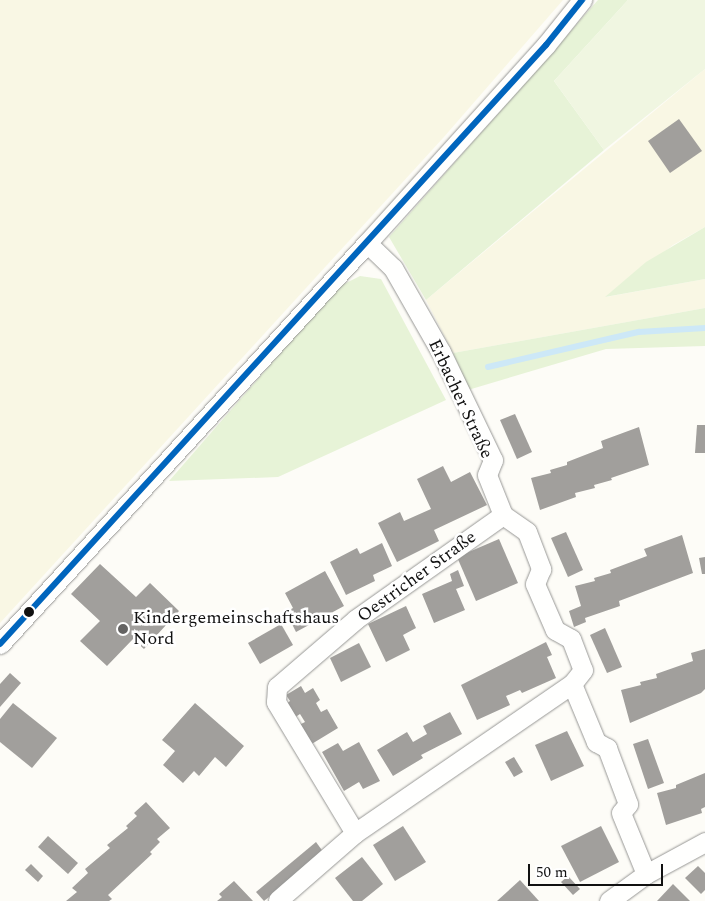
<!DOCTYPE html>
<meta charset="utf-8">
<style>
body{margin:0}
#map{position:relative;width:705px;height:901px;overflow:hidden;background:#fdfcf7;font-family:Spectral,serif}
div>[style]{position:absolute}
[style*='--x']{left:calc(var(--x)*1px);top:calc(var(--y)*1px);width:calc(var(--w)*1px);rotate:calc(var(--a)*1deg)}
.farmland>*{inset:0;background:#f9f7e4}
.green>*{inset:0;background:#e7f3d7}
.pitch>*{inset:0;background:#f0f6e1}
.stream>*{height:5.5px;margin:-2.75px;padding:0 2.75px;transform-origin:2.75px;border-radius:2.75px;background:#cde8f7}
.building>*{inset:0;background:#a19f9c}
.roads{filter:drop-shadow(0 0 1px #979795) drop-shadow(0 0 1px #979795)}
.street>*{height:19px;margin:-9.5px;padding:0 9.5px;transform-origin:9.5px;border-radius:9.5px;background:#fffffe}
.bus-1>*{height:6px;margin:-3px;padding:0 3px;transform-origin:3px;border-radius:3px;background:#0065bd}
.dots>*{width:14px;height:14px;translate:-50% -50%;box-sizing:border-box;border:2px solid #fff;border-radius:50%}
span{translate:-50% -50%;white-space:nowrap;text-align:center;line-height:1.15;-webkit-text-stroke:5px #fff;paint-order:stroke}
.street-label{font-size:18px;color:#111}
.poi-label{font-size:18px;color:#111}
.left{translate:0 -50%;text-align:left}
.scale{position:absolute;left:528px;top:864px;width:135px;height:22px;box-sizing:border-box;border:2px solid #111;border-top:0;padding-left:6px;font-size:15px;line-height:18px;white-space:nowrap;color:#111;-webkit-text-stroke:4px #fff;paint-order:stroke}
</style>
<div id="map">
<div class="farmland">
<div style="clip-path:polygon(0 0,563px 0,443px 138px,0 623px)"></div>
<div style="clip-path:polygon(705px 69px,705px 227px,673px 245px,606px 297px,705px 279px,705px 308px,453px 353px,426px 300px)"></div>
</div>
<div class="green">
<div style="clip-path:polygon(598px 0,628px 0,554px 81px,604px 150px,426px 300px,389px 237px)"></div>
<div style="clip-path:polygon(705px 227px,705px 279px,605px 297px,646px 262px)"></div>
<div style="clip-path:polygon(360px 276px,381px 279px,446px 400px,278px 477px,169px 481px,338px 287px)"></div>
<div style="clip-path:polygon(705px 308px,705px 346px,606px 349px,468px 390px,453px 353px)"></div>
</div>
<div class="pitch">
<div style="clip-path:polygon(628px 0,705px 0,705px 69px,604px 150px,554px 81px)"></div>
</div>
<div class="stream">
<div style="--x:488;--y:367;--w:155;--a:-13.1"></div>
<div style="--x:639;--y:332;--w:66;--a:-3.5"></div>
</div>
<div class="building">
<div style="clip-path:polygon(679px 119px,702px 151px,670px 173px,648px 141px)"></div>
<div style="clip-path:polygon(515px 414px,532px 452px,517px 459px,500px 420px)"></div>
<div style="clip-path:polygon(697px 425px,705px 425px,705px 453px,695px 453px)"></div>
<div style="clip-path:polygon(639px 427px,649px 465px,611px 478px,612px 480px,594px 485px,595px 488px,575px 493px,576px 497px,540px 510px,531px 478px,551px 473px,550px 470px,567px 465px,567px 462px,603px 448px,601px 441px)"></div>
<div style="clip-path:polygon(443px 466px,451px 482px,470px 472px,487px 505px,434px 530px,439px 541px,397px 562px,378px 523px,400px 512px,404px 521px,431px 509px,417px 479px)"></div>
<div style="clip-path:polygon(566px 532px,583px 570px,568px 577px,551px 538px)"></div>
<div style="clip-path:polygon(682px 535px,693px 573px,619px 601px,620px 606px,585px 618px,586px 622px,574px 627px,569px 611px,581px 606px,575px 586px,595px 581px,594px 578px,611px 573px,610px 570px,647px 556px,644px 549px)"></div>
<div style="clip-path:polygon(499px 539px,518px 583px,476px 601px,457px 557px)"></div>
<div style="clip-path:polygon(382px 543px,392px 566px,373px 575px,375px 581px,346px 595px,330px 562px,357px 548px,360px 554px)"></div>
<div style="clip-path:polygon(705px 557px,705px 574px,702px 574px,699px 558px)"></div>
<div style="clip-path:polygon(100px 564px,136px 597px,150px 583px,179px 611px,144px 649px,133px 639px,107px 666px,80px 641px,100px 621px,71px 594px)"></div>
<div style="clip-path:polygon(458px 570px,464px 586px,456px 589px,465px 610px,434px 623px,422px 594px,452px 581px,450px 574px)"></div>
<div style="clip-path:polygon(325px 571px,344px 606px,296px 632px,286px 612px,293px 608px,285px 593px)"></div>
<div style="clip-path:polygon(406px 606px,416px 628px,403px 635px,410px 650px,386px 662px,368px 624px)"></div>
<div style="clip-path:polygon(281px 624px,293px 645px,260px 664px,248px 643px)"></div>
<div style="clip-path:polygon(605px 628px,622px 667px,607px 673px,590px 635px)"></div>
<div style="clip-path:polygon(546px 642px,552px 655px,547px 657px,556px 678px,522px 693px,520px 690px,506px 696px,510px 705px,477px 720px,461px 685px)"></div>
<div style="clip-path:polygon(359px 643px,371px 667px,341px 682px,330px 658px)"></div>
<div style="clip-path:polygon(705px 649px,705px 689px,701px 693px,630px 723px,621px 690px,641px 685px,640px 682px,657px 678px,656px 674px,693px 661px,691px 653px)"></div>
<div style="clip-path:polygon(10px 673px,21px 683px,0 707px,0 684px)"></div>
<div style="clip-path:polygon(301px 686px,305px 693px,313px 688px,320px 700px,316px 703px,321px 712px,327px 709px,338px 728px,310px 745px,299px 725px,305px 722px,300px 714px,294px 718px,286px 704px,290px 701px,286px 695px)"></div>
<div style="clip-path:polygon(13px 703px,57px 738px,32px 768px,0 742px,0 719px)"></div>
<div style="clip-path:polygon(195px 703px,244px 746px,226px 767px,215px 757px,199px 776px,194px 771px,183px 783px,163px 765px,175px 751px,162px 740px)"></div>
<div style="clip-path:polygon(450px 712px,462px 734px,421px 755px,423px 758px,393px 776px,377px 750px,407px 732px,413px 742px,427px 734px,423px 726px)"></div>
<div style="clip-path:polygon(567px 731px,584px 766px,551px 781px,535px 745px)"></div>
<div style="clip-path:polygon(648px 739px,664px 783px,648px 789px,633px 744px)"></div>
<div style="clip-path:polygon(359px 742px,380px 781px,363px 789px,359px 782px,344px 791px,322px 752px,338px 743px,343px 751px)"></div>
<div style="clip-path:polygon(514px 757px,523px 772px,514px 777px,505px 762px)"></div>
<div style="clip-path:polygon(705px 773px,705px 807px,701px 809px,702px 813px,666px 825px,657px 793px,676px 788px,676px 785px)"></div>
<div style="clip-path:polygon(146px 802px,170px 828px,157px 839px,160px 842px,150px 852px,152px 854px,108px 895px,112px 899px,109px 901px,66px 901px,77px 892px,72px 888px,88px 873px,85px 869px,110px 848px,107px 845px,128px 828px,126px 826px,137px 816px,134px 813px)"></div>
<div style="clip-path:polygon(403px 826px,426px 862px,395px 881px,373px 845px)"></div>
<div style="clip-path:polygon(601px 826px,619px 862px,580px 882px,561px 846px)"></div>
<div style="clip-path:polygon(48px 836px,78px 863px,68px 874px,38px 847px)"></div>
<div style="clip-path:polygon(316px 842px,324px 853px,264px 901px,256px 892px)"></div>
<div style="clip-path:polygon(362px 857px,383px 884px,362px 901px,353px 901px,335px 878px)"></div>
<div style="clip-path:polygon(31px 864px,43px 876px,38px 882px,25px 870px)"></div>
<div style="clip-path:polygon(698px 866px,705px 873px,705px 890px,701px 894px,685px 878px)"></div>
<div style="clip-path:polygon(568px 876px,580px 889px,573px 895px,561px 882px)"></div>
<div style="clip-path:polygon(520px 880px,539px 901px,497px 901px)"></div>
<div style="clip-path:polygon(234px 881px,253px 901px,217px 901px,222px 897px,219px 894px)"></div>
<div style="clip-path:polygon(673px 884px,690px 901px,657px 901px)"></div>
</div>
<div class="roads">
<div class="street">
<div style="--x:367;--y:243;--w:36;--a:44"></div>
<div style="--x:393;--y:268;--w:97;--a:60.3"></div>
<div style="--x:441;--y:352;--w:120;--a:64.3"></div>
<div style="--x:493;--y:460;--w:16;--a:112"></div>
<div style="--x:487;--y:475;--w:43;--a:68.2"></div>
<div style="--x:503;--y:515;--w:29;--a:35"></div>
<div style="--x:527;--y:532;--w:40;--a:69"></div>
<div style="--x:541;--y:569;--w:16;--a:112"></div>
<div style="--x:535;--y:584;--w:50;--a:66.5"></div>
<div style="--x:555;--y:630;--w:18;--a:29"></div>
<div style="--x:571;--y:639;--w:33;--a:69"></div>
<div style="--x:583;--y:670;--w:18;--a:128"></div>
<div style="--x:572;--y:684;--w:63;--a:67.5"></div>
<div style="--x:596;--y:742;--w:13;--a:29"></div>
<div style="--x:607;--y:748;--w:60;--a:69.4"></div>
<div style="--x:628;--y:804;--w:11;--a:128"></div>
<div style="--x:621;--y:813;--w:66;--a:67.7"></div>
<div style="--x:0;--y:644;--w:544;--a:-47.53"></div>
<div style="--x:367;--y:243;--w:267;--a:-47.9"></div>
<div style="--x:546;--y:45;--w:58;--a:-51.3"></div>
<div style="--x:355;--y:833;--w:153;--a:-121.1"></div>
<div style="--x:276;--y:702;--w:15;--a:-86"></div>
<div style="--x:277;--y:687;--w:104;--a:-40.7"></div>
<div style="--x:356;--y:619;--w:180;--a:-35.3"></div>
<div style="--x:278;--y:900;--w:102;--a:-41"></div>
<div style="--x:355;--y:833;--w:263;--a:-34.5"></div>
<div style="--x:609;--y:901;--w:46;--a:-36.1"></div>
<div style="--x:646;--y:874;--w:67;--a:-28.5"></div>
</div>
</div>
<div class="bus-1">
<div style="--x:0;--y:644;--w:811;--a:-47.65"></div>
<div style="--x:546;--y:45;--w:58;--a:-51.3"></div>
</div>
<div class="dots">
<div style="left:29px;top:612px;background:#111"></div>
<div style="left:123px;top:629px;background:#646362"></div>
</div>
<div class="street-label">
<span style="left:460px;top:399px;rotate:65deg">Erbacher Straße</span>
<span style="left:417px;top:577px;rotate:-36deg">Oestricher Straße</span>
</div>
<div class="poi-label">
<span class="left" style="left:133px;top:629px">Kindergemeinschaftshaus<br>Nord</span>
</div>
<div class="scale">50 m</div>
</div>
